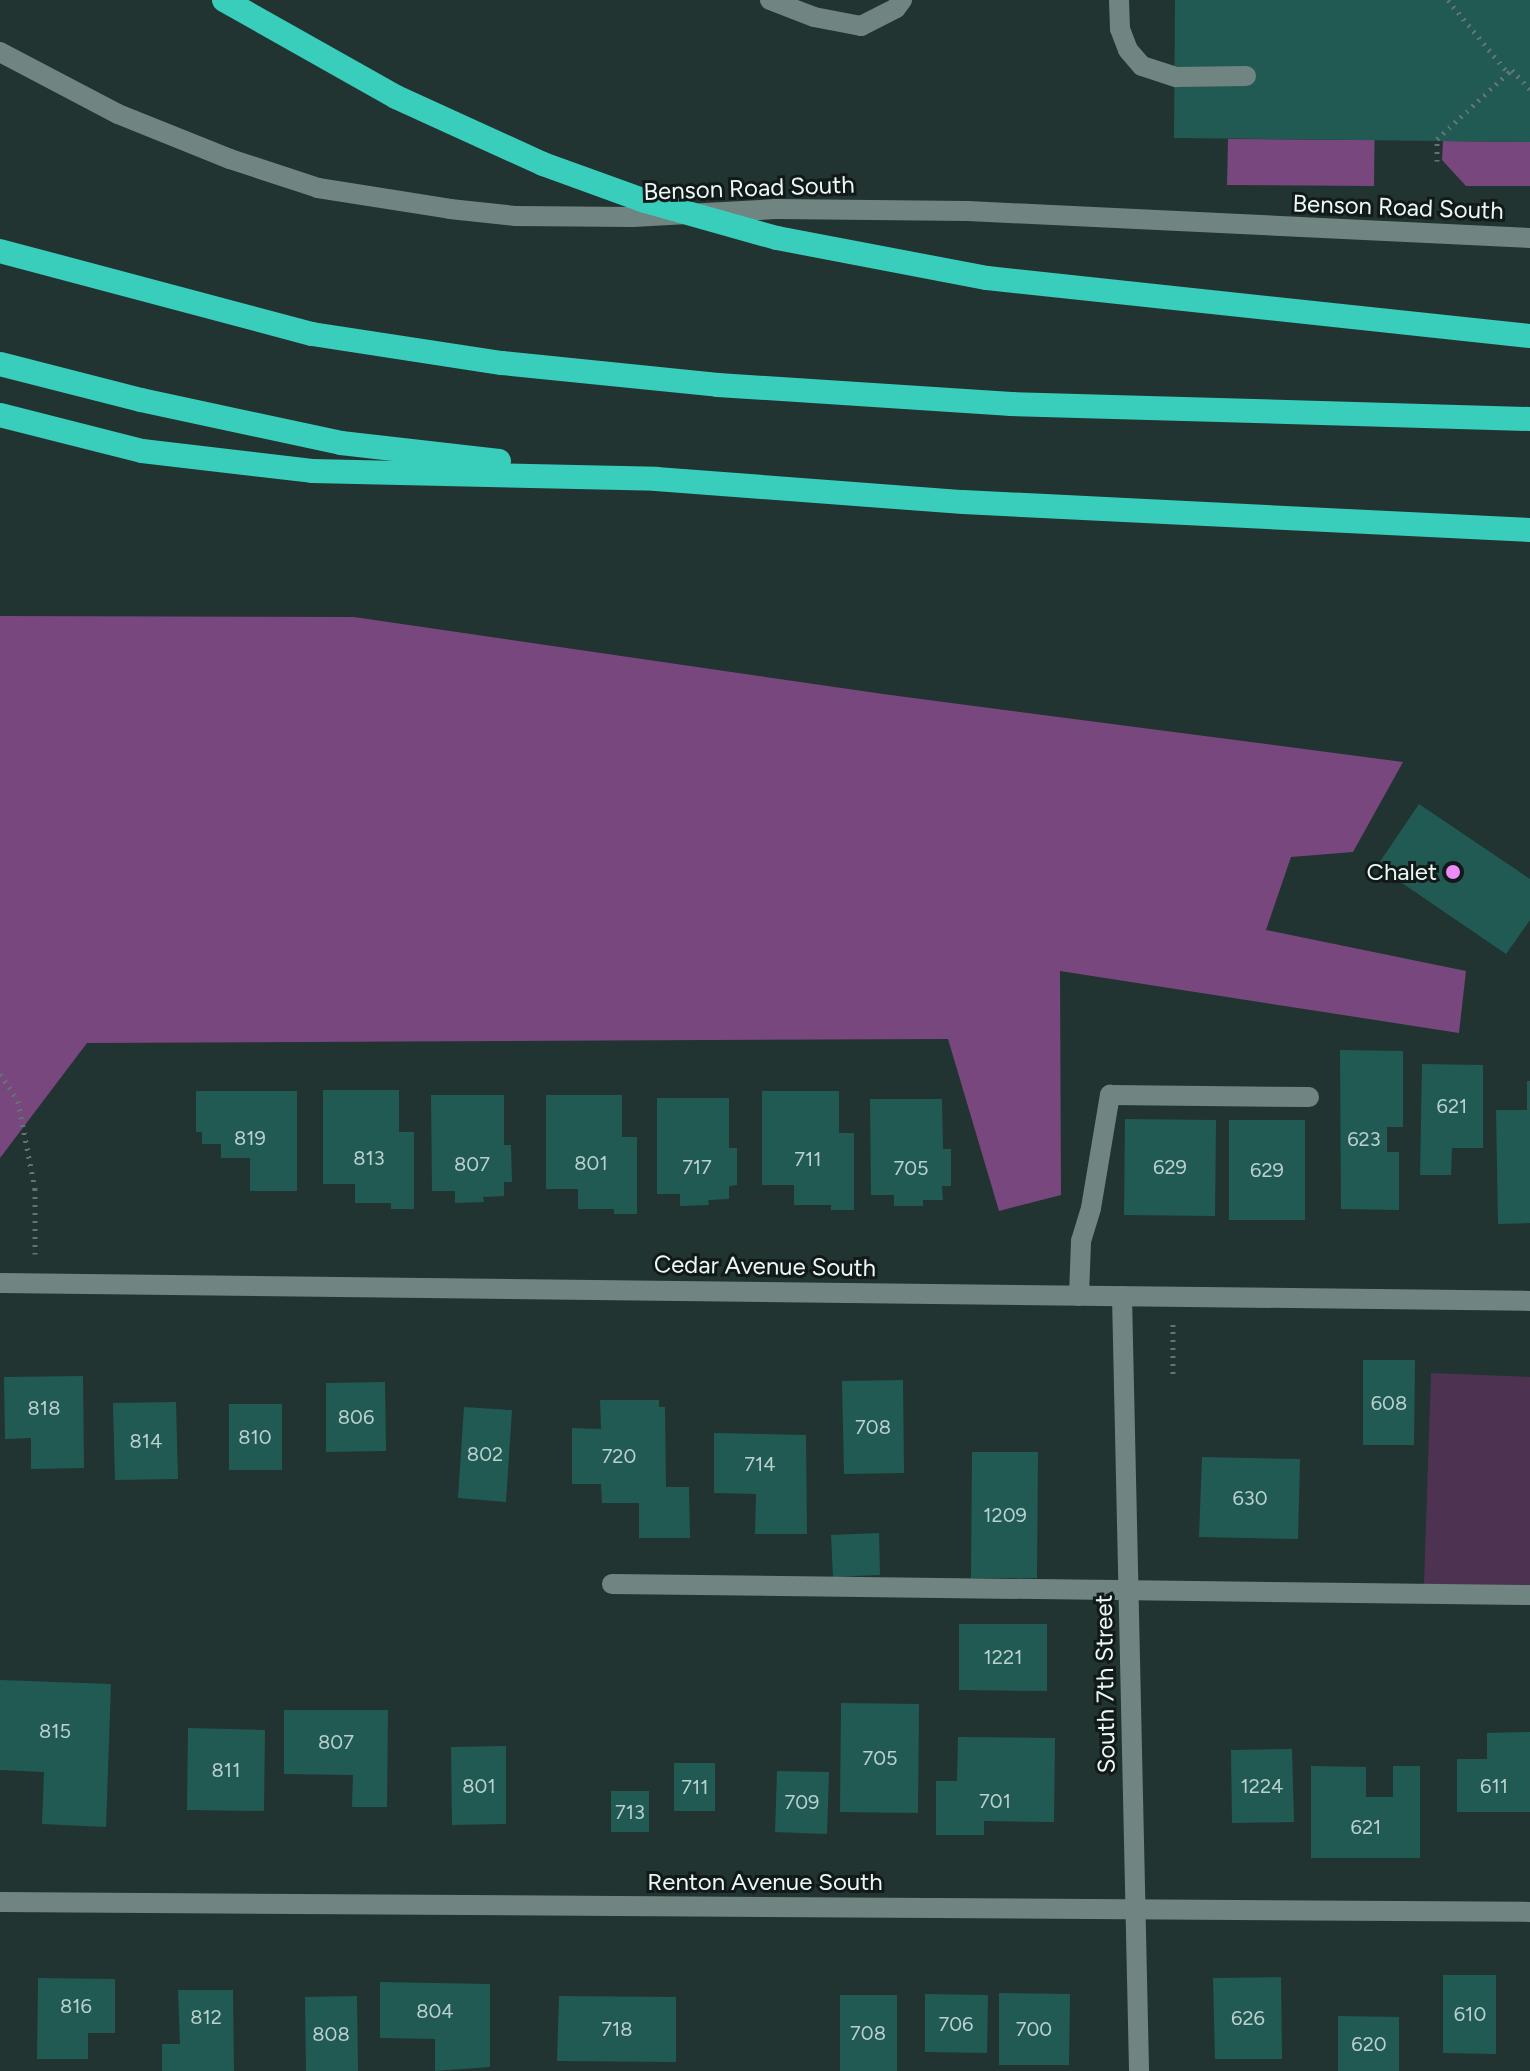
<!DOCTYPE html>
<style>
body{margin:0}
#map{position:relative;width:1530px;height:2071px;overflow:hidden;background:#213431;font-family:Figtree,sans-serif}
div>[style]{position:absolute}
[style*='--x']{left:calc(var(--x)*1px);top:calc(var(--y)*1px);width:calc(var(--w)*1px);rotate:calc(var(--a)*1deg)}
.green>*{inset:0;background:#4e3252}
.forest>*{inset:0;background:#77477e}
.building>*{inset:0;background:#215a53}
.path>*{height:5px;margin-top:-2.5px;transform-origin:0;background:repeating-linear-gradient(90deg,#637471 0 2px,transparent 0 8px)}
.service>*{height:20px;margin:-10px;padding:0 10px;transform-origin:10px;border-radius:10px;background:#708581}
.minor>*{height:20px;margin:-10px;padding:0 10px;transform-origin:10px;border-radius:10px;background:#708581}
.tertiary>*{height:20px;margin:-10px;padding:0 10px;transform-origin:10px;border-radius:10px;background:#708581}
.motorway>*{height:24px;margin:-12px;padding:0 12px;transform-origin:12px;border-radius:12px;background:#39cdbc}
.dots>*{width:22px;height:22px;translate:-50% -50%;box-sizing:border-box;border:4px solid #111a18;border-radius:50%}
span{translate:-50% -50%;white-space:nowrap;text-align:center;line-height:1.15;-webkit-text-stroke:6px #111a18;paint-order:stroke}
.number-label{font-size:20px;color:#b9d0cd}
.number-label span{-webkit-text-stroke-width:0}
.street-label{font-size:24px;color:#ecf8f6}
.poi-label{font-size:24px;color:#ecf8f6}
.right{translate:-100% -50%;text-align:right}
</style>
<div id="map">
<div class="green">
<div style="clip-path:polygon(1431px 1373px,1530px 1377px,1530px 1587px,1424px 1584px)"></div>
</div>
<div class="forest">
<div style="clip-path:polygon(1375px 100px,1374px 186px,1227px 185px,1228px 139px,1359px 140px)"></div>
<div style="clip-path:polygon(1443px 141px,1530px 142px,1530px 186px,1466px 186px,1442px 160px)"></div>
<div style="clip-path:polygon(0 616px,354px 617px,883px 694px,1403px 762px,1353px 852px,1291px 857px,1266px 930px,1466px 971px,1459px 1033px,1060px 971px,1061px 1195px,999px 1211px,948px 1039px,87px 1043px,0 1158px)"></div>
</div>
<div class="building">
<div style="clip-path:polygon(1175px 0,1530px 0,1530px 142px,1174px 138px)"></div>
<div style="clip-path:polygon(1419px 804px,1530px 879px,1530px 920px,1506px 954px,1377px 866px)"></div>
<div style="clip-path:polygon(1340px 1050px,1403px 1051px,1403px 1127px,1387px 1127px,1387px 1152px,1399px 1152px,1399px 1210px,1341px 1209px)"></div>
<div style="clip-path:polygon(1422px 1064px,1483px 1065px,1483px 1148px,1452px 1148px,1451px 1175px,1420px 1175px)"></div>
<div style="clip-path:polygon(1527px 1081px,1530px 1081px,1530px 1223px,1498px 1224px,1496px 1110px,1527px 1110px)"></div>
<div style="clip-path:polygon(323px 1090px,399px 1090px,399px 1132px,414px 1132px,414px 1209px,391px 1209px,391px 1203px,355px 1203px,355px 1184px,323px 1184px)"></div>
<div style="clip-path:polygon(196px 1091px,297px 1091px,297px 1191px,250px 1191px,250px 1158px,221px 1158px,221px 1144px,202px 1144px,202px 1132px,196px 1132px)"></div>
<div style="clip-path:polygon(762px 1091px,839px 1091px,839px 1133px,854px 1133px,854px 1210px,831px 1210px,831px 1205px,794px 1205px,794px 1185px,762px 1185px)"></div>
<div style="clip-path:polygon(431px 1095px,504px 1095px,504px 1145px,511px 1145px,512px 1182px,504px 1182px,504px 1196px,483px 1197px,484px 1202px,455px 1203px,455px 1191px,432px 1191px)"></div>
<div style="clip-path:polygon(546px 1095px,622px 1095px,622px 1137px,637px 1137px,637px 1214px,614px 1214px,614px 1209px,578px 1209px,578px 1189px,546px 1189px)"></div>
<div style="clip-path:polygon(657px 1098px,729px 1098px,729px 1148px,737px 1148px,737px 1185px,729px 1186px,729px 1199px,708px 1200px,709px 1205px,680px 1206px,680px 1194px,657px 1194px)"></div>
<div style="clip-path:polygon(870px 1099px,942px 1099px,943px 1149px,951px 1149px,951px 1186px,942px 1186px,943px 1200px,923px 1200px,923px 1206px,894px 1206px,894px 1195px,871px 1195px)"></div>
<div style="clip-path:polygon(1125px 1119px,1216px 1120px,1215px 1216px,1124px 1215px)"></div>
<div style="clip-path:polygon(1229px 1120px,1305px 1120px,1305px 1220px,1229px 1220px)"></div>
<div style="clip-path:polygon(1363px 1360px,1415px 1360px,1414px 1445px,1363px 1445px)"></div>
<div style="clip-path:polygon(83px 1376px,84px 1468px,31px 1469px,31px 1438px,5px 1439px,4px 1377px)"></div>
<div style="clip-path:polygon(903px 1380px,904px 1473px,844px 1474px,842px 1381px)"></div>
<div style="clip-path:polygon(385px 1382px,386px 1451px,326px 1452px,326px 1383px)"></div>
<div style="clip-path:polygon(600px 1400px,659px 1400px,659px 1407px,665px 1407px,666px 1487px,689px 1487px,690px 1538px,639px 1538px,639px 1503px,602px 1503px,601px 1484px,572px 1484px,572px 1428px,601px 1429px)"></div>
<div style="clip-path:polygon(176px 1402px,178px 1479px,115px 1480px,113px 1403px)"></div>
<div style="clip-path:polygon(229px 1404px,282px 1404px,282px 1470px,229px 1470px)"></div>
<div style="clip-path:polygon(464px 1407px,512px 1410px,506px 1502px,458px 1498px)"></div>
<div style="clip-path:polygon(714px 1433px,806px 1435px,807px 1534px,755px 1534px,756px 1494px,714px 1493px)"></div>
<div style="clip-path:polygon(972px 1452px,1038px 1452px,1037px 1578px,971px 1578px)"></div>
<div style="clip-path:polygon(1202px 1457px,1300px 1459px,1298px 1539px,1199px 1537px)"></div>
<div style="clip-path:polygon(879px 1533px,880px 1575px,833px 1577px,831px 1535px)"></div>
<div style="clip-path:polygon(959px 1624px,1047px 1624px,1047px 1691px,959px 1690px)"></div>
<div style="clip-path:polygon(0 1680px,111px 1684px,106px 1827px,42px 1824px,44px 1772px,0 1770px)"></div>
<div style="clip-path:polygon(841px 1703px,919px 1704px,918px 1813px,840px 1812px)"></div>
<div style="clip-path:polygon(284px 1710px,388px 1710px,387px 1807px,352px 1807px,353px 1775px,284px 1774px)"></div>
<div style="clip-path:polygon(188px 1728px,265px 1730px,264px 1811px,187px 1810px)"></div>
<div style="clip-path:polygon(1530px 1732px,1530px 1812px,1457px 1812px,1457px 1759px,1487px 1759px,1487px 1733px)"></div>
<div style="clip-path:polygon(958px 1737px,1055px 1738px,1054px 1822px,984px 1821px,984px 1835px,936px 1835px,936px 1781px,957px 1781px)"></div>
<div style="clip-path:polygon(506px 1746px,506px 1824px,452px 1825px,451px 1747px)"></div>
<div style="clip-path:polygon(1292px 1749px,1294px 1822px,1232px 1823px,1231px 1750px)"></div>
<div style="clip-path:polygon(674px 1763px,715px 1763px,715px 1811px,674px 1811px)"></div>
<div style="clip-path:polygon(1311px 1766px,1366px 1767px,1366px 1797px,1393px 1797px,1393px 1766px,1420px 1766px,1420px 1858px,1311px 1858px)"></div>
<div style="clip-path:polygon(777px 1771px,829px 1772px,827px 1834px,775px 1832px)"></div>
<div style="clip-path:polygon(611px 1791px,649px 1791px,649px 1832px,611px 1832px)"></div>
<div style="clip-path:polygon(1443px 1975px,1496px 1975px,1496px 2054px,1443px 2053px)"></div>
<div style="clip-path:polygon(1281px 1977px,1282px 2059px,1215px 2059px,1213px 1978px)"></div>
<div style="clip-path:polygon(38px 1978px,115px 1979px,115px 2033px,88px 2033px,88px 2059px,37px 2059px)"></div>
<div style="clip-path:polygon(380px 1982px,490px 1984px,490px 2067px,435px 2071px,435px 2039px,380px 2038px)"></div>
<div style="clip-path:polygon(178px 1990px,233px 1990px,234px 2071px,162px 2071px,162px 2044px,180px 2044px)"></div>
<div style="clip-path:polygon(999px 1993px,1070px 1994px,1069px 2065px,999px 2065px)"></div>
<div style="clip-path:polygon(925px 1994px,988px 1995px,987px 2053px,925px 2052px)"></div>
<div style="clip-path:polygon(840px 1995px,897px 1995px,897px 2071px,840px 2071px)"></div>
<div style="clip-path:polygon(357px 1996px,358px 2071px,306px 2071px,305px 1997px)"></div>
<div style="clip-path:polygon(559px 1996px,676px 1997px,676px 2062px,557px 2061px)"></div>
<div style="clip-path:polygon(1338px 2016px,1399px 2017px,1399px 2071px,1338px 2071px)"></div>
</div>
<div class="path">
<div style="--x:1448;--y:0;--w:94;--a:50.6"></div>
<div style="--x:1508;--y:73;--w:5;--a:-37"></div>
<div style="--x:1512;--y:70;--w:26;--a:47"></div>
<div style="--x:1437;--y:161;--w:22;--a:-90"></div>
<div style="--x:1437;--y:139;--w:97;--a:-42.9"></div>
<div style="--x:0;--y:1074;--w:32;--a:56"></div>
<div style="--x:18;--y:1101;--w:90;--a:79.1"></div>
<div style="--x:35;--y:1189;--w:65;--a:90"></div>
<div style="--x:1173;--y:1324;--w:55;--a:90"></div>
</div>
<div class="service">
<div style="--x:770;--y:0;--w:47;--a:21.1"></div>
<div style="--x:814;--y:17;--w:48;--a:10.8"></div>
<div style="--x:861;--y:26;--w:39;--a:-27"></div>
<div style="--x:896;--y:8;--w:10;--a:-53"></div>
<div style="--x:1119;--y:0;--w:29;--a:88"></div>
<div style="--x:1120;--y:29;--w:22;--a:69"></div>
<div style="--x:1128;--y:50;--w:21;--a:49"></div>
<div style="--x:1142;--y:66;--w:36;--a:18"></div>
<div style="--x:1176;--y:77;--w:70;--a:-0.8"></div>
<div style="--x:1079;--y:1296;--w:55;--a:-87.9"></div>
<div style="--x:1081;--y:1241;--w:34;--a:-73"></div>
<div style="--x:1091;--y:1208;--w:115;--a:-80.5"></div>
<div style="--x:1110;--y:1095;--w:199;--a:0.6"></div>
<div style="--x:612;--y:1584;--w:918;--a:0.69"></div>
</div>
<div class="minor">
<div style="--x:0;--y:1283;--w:1530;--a:0.67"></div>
<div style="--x:1122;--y:1296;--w:775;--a:88.74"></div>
<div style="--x:0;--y:1902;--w:1530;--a:0.37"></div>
</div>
<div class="tertiary">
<div style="--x:0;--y:52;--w:133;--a:27.7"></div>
<div style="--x:118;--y:114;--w:121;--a:21.9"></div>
<div style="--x:230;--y:159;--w:93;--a:18.2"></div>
<div style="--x:318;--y:188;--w:134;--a:9"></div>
<div style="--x:450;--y:209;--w:65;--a:6.1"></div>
<div style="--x:515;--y:216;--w:118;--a:0.5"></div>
<div style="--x:633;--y:217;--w:143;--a:-3.2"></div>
<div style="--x:776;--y:209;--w:192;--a:0.6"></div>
<div style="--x:968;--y:211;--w:563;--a:2.75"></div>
</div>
<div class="motorway">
<div style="--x:224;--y:0;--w:197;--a:29.4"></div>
<div style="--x:396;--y:97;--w:162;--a:24.5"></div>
<div style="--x:543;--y:164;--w:109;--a:19.9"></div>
<div style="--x:645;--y:201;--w:137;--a:15.7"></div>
<div style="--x:777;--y:238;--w:214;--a:10.8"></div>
<div style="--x:987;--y:278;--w:546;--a:6.1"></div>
<div style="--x:0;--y:251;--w:323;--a:14.9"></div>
<div style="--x:312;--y:334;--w:192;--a:8.7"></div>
<div style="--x:502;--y:363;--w:217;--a:5.8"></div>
<div style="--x:718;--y:385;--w:294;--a:3.7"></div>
<div style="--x:1011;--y:404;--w:519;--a:1.66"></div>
<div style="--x:0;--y:364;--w:146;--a:14.3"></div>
<div style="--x:141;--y:400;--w:205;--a:12.1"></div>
<div style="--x:341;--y:443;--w:159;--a:6.5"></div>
<div style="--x:0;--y:415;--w:146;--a:14.2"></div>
<div style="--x:142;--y:451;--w:171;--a:6.7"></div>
<div style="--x:312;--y:471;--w:344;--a:1.3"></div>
<div style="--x:656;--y:479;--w:308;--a:4.3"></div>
<div style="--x:963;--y:502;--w:568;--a:2.83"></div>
</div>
<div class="dots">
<div style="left:1453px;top:872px;background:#ec8cfa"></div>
</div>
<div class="number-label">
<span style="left:1452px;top:1106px">621</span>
<span style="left:250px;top:1138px">819</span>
<span style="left:1364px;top:1139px">623</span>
<span style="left:369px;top:1158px">813</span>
<span style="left:808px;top:1159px">711</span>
<span style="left:591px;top:1163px">801</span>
<span style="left:472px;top:1164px">807</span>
<span style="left:697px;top:1167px">717</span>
<span style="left:1170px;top:1167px">629</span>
<span style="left:911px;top:1168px">705</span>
<span style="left:1267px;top:1170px">629</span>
<span style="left:1389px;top:1403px">608</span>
<span style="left:44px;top:1408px">818</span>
<span style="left:356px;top:1417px">806</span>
<span style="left:873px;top:1427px">708</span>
<span style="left:255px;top:1437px">810</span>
<span style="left:146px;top:1441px">814</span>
<span style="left:485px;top:1454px">802</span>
<span style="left:619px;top:1456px">720</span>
<span style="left:760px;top:1464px">714</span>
<span style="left:1250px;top:1498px">630</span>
<span style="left:1005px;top:1515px">1209</span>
<span style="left:1003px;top:1657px">1221</span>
<span style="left:55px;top:1731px">815</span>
<span style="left:336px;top:1742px">807</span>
<span style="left:880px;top:1758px">705</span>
<span style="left:226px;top:1770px">811</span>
<span style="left:479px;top:1786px">801</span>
<span style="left:1262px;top:1786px">1224</span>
<span style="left:1494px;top:1786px">611</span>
<span style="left:695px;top:1787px">711</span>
<span style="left:995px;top:1801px">701</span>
<span style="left:802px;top:1802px">709</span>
<span style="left:630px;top:1812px">713</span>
<span style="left:1366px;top:1827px">621</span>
<span style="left:76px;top:2006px">816</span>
<span style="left:435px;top:2011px">804</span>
<span style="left:1470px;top:2014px">610</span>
<span style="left:206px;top:2017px">812</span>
<span style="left:1248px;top:2018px">626</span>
<span style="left:956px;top:2024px">706</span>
<span style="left:617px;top:2029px">718</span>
<span style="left:1034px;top:2029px">700</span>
<span style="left:868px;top:2033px">708</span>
<span style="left:331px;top:2034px">808</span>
<span style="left:1369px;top:2044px">620</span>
</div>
<div class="street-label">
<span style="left:749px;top:188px;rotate:-2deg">Benson Road South</span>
<span style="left:1398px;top:207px;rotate:2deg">Benson Road South</span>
<span style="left:765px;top:1266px;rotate:1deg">Cedar Avenue South</span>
<span style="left:1105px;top:1684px;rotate:-91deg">South 7th Street</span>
<span style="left:765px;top:1882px">Renton Avenue South</span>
</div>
<div class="poi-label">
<span class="right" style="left:1437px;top:872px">Chalet</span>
</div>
</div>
